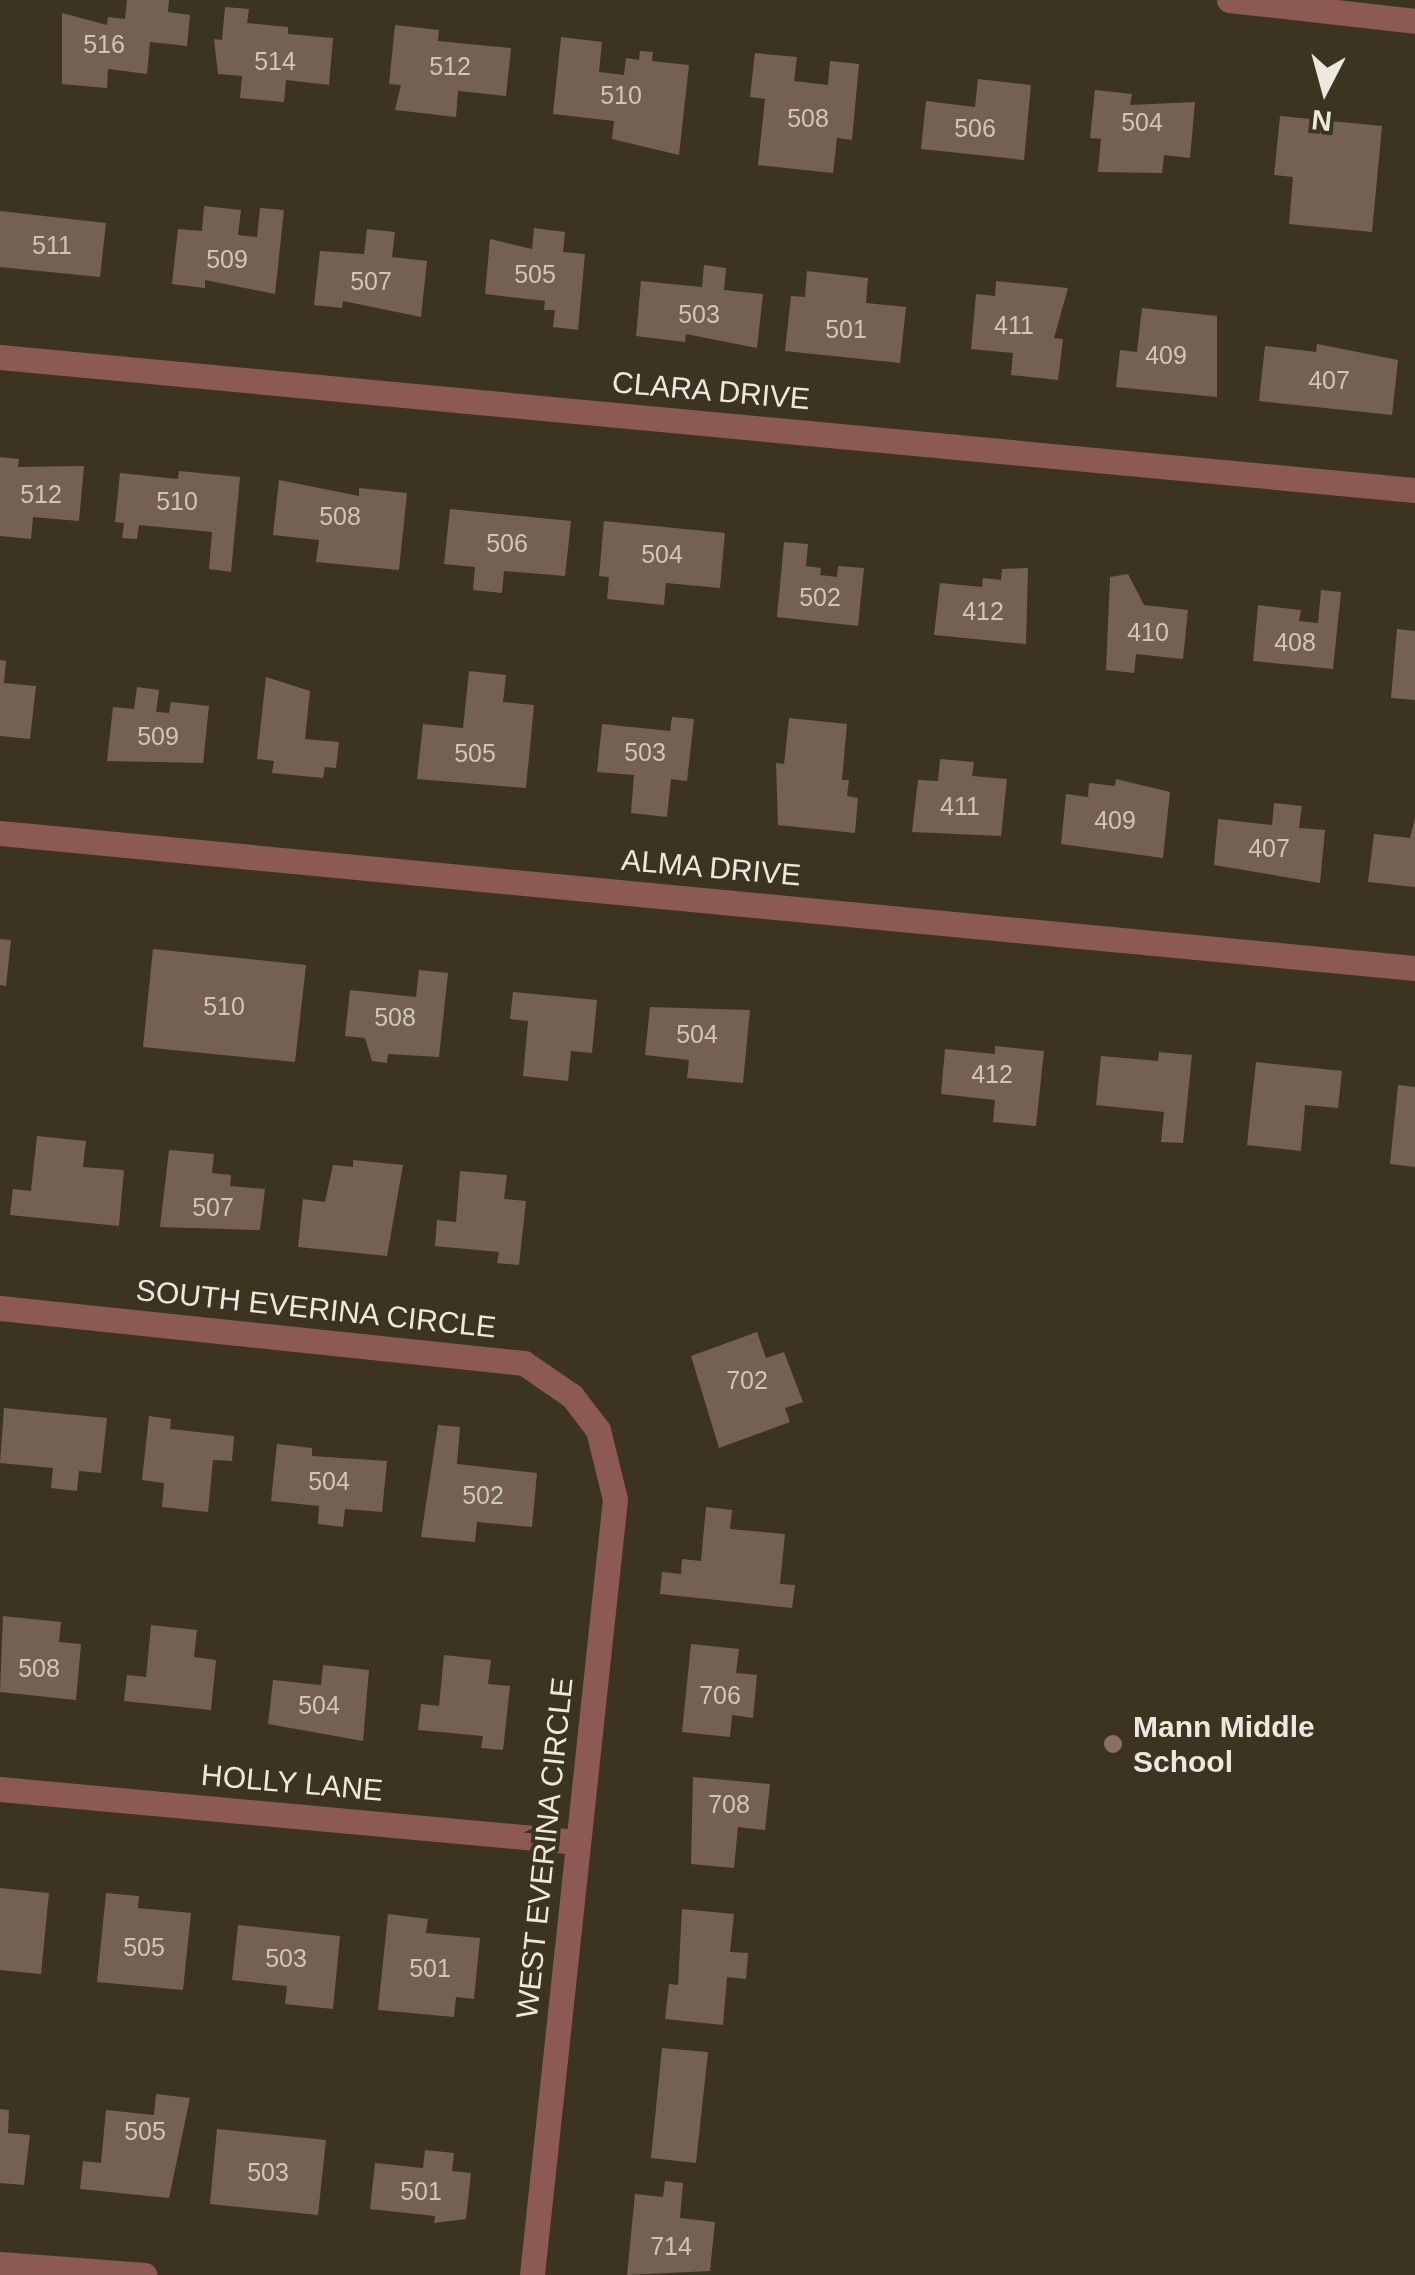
<!DOCTYPE html>
<style>
body{margin:0}
#map{position:relative;width:1415px;height:2275px;overflow:hidden;background:#3c3421;font-family:Helvetica,sans-serif}
div>[style]{position:absolute}
[style*='--x']{left:calc(var(--x)*1px);top:calc(var(--y)*1px);width:calc(var(--w)*1px);rotate:calc(var(--a)*1deg)}
.building>*{inset:0;background:#746153}
.minor>*{height:25px;margin:-12.5px;padding:0 12.5px;transform-origin:12.5px;border-radius:12.5px;background:#8d5953}
.dots>*{width:28px;height:28px;translate:-50% -50%;box-sizing:border-box;border:5px solid #3c3421;border-radius:50%}
span{translate:-50% -50%;white-space:nowrap;text-align:center;line-height:1.15;-webkit-text-stroke:8px #3c3421;paint-order:stroke}
.number-label{font-size:25px;color:#cfc6ba}
.number-label span{-webkit-text-stroke-width:0}
.street-label{font-size:30px;color:#ede8dd}
.poi-label{font-size:30px;color:#ede8dd;font-weight:700}
.left{translate:0 -50%;text-align:left}
.north{position:absolute;left:1275px;top:40px;width:100px;height:100px;-webkit-text-stroke:8px #3c3421;paint-order:stroke;rotate:186deg;font-size:28px;font-weight:700;line-height:40px;text-align:center;color:#ede8dd}
.north::after{content:'';display:block;margin:auto;width:35px;height:45px;background:#ede8dd;clip-path:polygon(50% 0,100% 100%,50% 72%,0 100%)}
</style>
<div id="map">
<div class="building">
<div style="clip-path:polygon(127px 0,169px 0,168px 12px,190px 15px,187px 46px,150px 42px,147px 74px,108px 69px,107px 88px,62px 84px,62px 13px,107px 25px,108px 17px,125px 19px)"></div>
<div style="clip-path:polygon(225px 7px,249px 9px,247px 23px,288px 27px,288px 34px,333px 38px,329px 85px,286px 80px,284px 102px,240px 98px,242px 76px,218px 74px,214px 39px,222px 40px)"></div>
<div style="clip-path:polygon(395px 25px,439px 30px,438px 41px,511px 48px,506px 96px,458px 91px,456px 117px,395px 110px,401px 85px,389px 84px)"></div>
<div style="clip-path:polygon(561px 37px,602px 42px,599px 72px,624px 75px,626px 58px,639px 60px,640px 51px,653px 52px,652px 61px,689px 65px,679px 155px,612px 139px,614px 121px,553px 114px)"></div>
<div style="clip-path:polygon(755px 53px,797px 57px,794px 81px,828px 85px,830px 61px,859px 64px,852px 140px,837px 138px,833px 173px,758px 165px,765px 99px,750px 97px)"></div>
<div style="clip-path:polygon(978px 79px,1031px 85px,1024px 160px,921px 149px,926px 101px,975px 107px)"></div>
<div style="clip-path:polygon(1095px 90px,1132px 94px,1130px 105px,1195px 102px,1190px 158px,1164px 155px,1162px 173px,1098px 172px,1101px 139px,1090px 138px)"></div>
<div style="clip-path:polygon(1280px 116px,1382px 126px,1372px 232px,1289px 224px,1293px 177px,1274px 175px)"></div>
<div style="clip-path:polygon(204px 206px,241px 210px,238px 235px,257px 237px,260px 208px,284px 210px,275px 294px,205px 280px,205px 288px,172px 284px,178px 229px,202px 231px)"></div>
<div style="clip-path:polygon(0 211px,106px 223px,100px 277px,0 267px)"></div>
<div style="clip-path:polygon(534px 228px,565px 232px,563px 252px,585px 254px,578px 330px,553px 327px,555px 310px,544px 310px,545px 301px,485px 294px,490px 239px,532px 249px)"></div>
<div style="clip-path:polygon(367px 229px,395px 232px,392px 257px,427px 261px,421px 317px,343px 301px,342px 308px,314px 305px,320px 251px,364px 254px)"></div>
<div style="clip-path:polygon(704px 265px,726px 268px,724px 290px,763px 294px,757px 348px,686px 334px,685px 342px,636px 336px,641px 281px,702px 287px)"></div>
<div style="clip-path:polygon(807px 271px,868px 278px,866px 303px,906px 307px,900px 363px,785px 351px,791px 296px,805px 297px)"></div>
<div style="clip-path:polygon(996px 281px,1068px 288px,1054px 338px,1063px 339px,1058px 380px,1011px 375px,1013px 353px,971px 349px,976px 294px,995px 296px)"></div>
<div style="clip-path:polygon(1142px 308px,1217px 316px,1217px 397px,1116px 387px,1120px 350px,1137px 352px)"></div>
<div style="clip-path:polygon(1317px 344px,1398px 360px,1392px 415px,1259px 401px,1265px 346px,1316px 352px)"></div>
<div style="clip-path:polygon(0 457px,19px 459px,18px 467px,84px 466px,79px 521px,33px 517px,31px 539px,0 536px)"></div>
<div style="clip-path:polygon(179px 471px,240px 477px,231px 572px,209px 569px,212px 532px,139px 525px,137px 539px,122px 538px,124px 523px,115px 522px,120px 473px,178px 479px)"></div>
<div style="clip-path:polygon(279px 480px,359px 496px,359px 488px,407px 493px,399px 570px,316px 562px,319px 540px,273px 535px)"></div>
<div style="clip-path:polygon(450px 509px,571px 521px,565px 576px,504px 571px,502px 593px,473px 590px,475px 567px,444px 564px)"></div>
<div style="clip-path:polygon(604px 521px,725px 533px,720px 588px,666px 583px,664px 605px,607px 599px,609px 577px,599px 576px)"></div>
<div style="clip-path:polygon(784px 542px,808px 544px,806px 566px,821px 568px,820px 575px,837px 577px,838px 566px,864px 568px,858px 626px,777px 617px)"></div>
<div style="clip-path:polygon(1028px 568px,1026px 644px,934px 635px,940px 583px,982px 587px,983px 578px,1001px 580px,1002px 569px)"></div>
<div style="clip-path:polygon(1128px 574px,1144px 605px,1188px 610px,1183px 659px,1136px 654px,1134px 673px,1106px 670px,1110px 577px)"></div>
<div style="clip-path:polygon(1321px 590px,1341px 592px,1333px 669px,1253px 661px,1258px 605px,1301px 610px,1299px 621px,1318px 623px)"></div>
<div style="clip-path:polygon(1397px 629px,1415px 631px,1415px 700px,1391px 698px)"></div>
<div style="clip-path:polygon(0 660px,6px 661px,4px 683px,36px 686px,30px 739px,0 736px)"></div>
<div style="clip-path:polygon(469px 671px,506px 675px,503px 702px,534px 705px,526px 788px,417px 779px,423px 724px,463px 728px)"></div>
<div style="clip-path:polygon(266px 677px,310px 691px,305px 739px,339px 742px,336px 768px,325px 767px,323px 778px,272px 773px,274px 761px,257px 759px)"></div>
<div style="clip-path:polygon(137px 687px,159px 690px,156px 712px,169px 713px,171px 702px,209px 706px,203px 763px,107px 761px,113px 707px,134px 709px)"></div>
<div style="clip-path:polygon(672px 717px,694px 719px,687px 781px,671px 779px,667px 817px,631px 813px,634px 775px,597px 772px,602px 724px,670px 731px)"></div>
<div style="clip-path:polygon(789px 718px,847px 724px,842px 780px,849px 780px,847px 796px,858px 798px,855px 833px,778px 825px,776px 763px,784px 764px)"></div>
<div style="clip-path:polygon(940px 759px,974px 762px,972px 776px,1007px 779px,1001px 836px,912px 832px,918px 780px,938px 781px)"></div>
<div style="clip-path:polygon(1116px 779px,1170px 792px,1163px 858px,1061px 844px,1066px 794px,1088px 797px,1089px 783px,1115px 786px)"></div>
<div style="clip-path:polygon(1274px 803px,1302px 806px,1299px 828px,1325px 830px,1320px 883px,1214px 865px,1218px 819px,1272px 825px)"></div>
<div style="clip-path:polygon(1415px 818px,1415px 887px,1368px 882px,1374px 834px,1410px 838px)"></div>
<div style="clip-path:polygon(0 939px,11px 940px,6px 986px,0 985px)"></div>
<div style="clip-path:polygon(153px 949px,306px 965px,295px 1062px,143px 1047px)"></div>
<div style="clip-path:polygon(419px 970px,448px 973px,439px 1057px,388px 1054px,387px 1063px,372px 1061px,365px 1038px,345px 1036px,350px 990px,416px 997px)"></div>
<div style="clip-path:polygon(513px 992px,597px 1000px,592px 1053px,571px 1051px,568px 1081px,523px 1076px,528px 1021px,510px 1019px)"></div>
<div style="clip-path:polygon(650px 1007px,750px 1010px,743px 1083px,687px 1078px,689px 1060px,645px 1055px)"></div>
<div style="clip-path:polygon(995px 1046px,1044px 1051px,1036px 1126px,993px 1122px,995px 1100px,941px 1094px,945px 1049px,995px 1054px)"></div>
<div style="clip-path:polygon(1159px 1052px,1192px 1055px,1183px 1143px,1161px 1142px,1164px 1112px,1096px 1105px,1101px 1056px,1158px 1061px)"></div>
<div style="clip-path:polygon(1256px 1062px,1342px 1071px,1338px 1108px,1305px 1105px,1301px 1151px,1247px 1145px)"></div>
<div style="clip-path:polygon(1398px 1085px,1415px 1087px,1415px 1167px,1390px 1164px)"></div>
<div style="clip-path:polygon(37px 1136px,86px 1141px,83px 1167px,124px 1170px,119px 1226px,10px 1215px,13px 1189px,31px 1191px)"></div>
<div style="clip-path:polygon(169px 1150px,214px 1154px,212px 1173px,231px 1175px,230px 1186px,265px 1189px,260px 1230px,160px 1227px)"></div>
<div style="clip-path:polygon(353px 1160px,403px 1165px,387px 1256px,298px 1247px,303px 1199px,325px 1202px,333px 1165px,353px 1167px)"></div>
<div style="clip-path:polygon(460px 1171px,507px 1175px,504px 1199px,526px 1201px,519px 1265px,497px 1263px,499px 1252px,435px 1246px,437px 1220px,456px 1222px)"></div>
<div style="clip-path:polygon(757px 1332px,766px 1358px,784px 1352px,803px 1402px,785px 1408px,790px 1422px,719px 1448px,691px 1356px)"></div>
<div style="clip-path:polygon(4px 1408px,107px 1418px,101px 1473px,79px 1471px,77px 1491px,51px 1488px,53px 1468px,0 1463px)"></div>
<div style="clip-path:polygon(149px 1416px,171px 1419px,170px 1429px,234px 1436px,232px 1461px,213px 1460px,208px 1512px,162px 1507px,164px 1483px,142px 1480px)"></div>
<div style="clip-path:polygon(438px 1425px,460px 1427px,457px 1464px,537px 1473px,532px 1527px,477px 1522px,475px 1542px,421px 1537px)"></div>
<div style="clip-path:polygon(277px 1444px,312px 1448px,312px 1456px,387px 1461px,382px 1512px,345px 1509px,343px 1527px,318px 1524px,319px 1506px,271px 1501px)"></div>
<div style="clip-path:polygon(706px 1507px,732px 1510px,730px 1529px,785px 1534px,780px 1584px,795px 1585px,792px 1608px,660px 1594px,662px 1572px,681px 1574px,682px 1559px,701px 1561px)"></div>
<div style="clip-path:polygon(3px 1616px,61px 1622px,59px 1642px,81px 1644px,76px 1700px,0 1692px)"></div>
<div style="clip-path:polygon(151px 1625px,197px 1630px,194px 1657px,216px 1660px,211px 1710px,124px 1701px,127px 1675px,146px 1677px)"></div>
<div style="clip-path:polygon(691px 1644px,739px 1649px,736px 1673px,757px 1675px,753px 1718px,732px 1715px,730px 1737px,682px 1732px)"></div>
<div style="clip-path:polygon(444px 1655px,491px 1660px,488px 1684px,510px 1686px,503px 1750px,481px 1748px,483px 1736px,418px 1730px,421px 1704px,439px 1706px)"></div>
<div style="clip-path:polygon(323px 1665px,369px 1670px,363px 1741px,268px 1724px,273px 1680px,321px 1685px)"></div>
<div style="clip-path:polygon(693px 1777px,770px 1784px,765px 1830px,738px 1827px,734px 1868px,691px 1864px)"></div>
<div style="clip-path:polygon(0 1888px,49px 1893px,41px 1974px,0 1970px)"></div>
<div style="clip-path:polygon(106px 1893px,139px 1896px,138px 1908px,191px 1913px,183px 1990px,97px 1982px)"></div>
<div style="clip-path:polygon(682px 1909px,734px 1914px,730px 1952px,748px 1953px,746px 1979px,727px 1977px,723px 2025px,665px 2019px,669px 1984px,678px 1985px)"></div>
<div style="clip-path:polygon(388px 1914px,428px 1919px,426px 1933px,480px 1938px,474px 1999px,456px 1997px,454px 2017px,378px 2010px)"></div>
<div style="clip-path:polygon(238px 1925px,340px 1936px,333px 2009px,285px 2004px,287px 1986px,232px 1980px)"></div>
<div style="clip-path:polygon(662px 2048px,708px 2052px,696px 2163px,651px 2158px)"></div>
<div style="clip-path:polygon(156px 2094px,190px 2098px,169px 2198px,80px 2189px,83px 2161px,101px 2163px,106px 2110px,154px 2115px)"></div>
<div style="clip-path:polygon(0 2109px,9px 2110px,8px 2133px,30px 2135px,24px 2185px,0 2183px)"></div>
<div style="clip-path:polygon(217px 2129px,326px 2140px,318px 2215px,210px 2204px)"></div>
<div style="clip-path:polygon(425px 2150px,454px 2153px,452px 2171px,471px 2173px,466px 2219px,434px 2223px,435px 2216px,370px 2209px,375px 2163px,423px 2168px)"></div>
<div style="clip-path:polygon(665px 2181px,683px 2183px,680px 2218px,715px 2222px,710px 2271px,627px 2275px,635px 2194px,663px 2197px)"></div>
</div>
<div class="minor">
<div style="--x:1229;--y:0;--w:187;--a:6.4"></div>
<div style="--x:0;--y:357;--w:1421;--a:5.37"></div>
<div style="--x:0;--y:833;--w:1421;--a:5.45"></div>
<div style="--x:0;--y:1308;--w:527;--a:5.99"></div>
<div style="--x:524;--y:1363;--w:58;--a:34.5"></div>
<div style="--x:572;--y:1396;--w:43;--a:52.6"></div>
<div style="--x:598;--y:1430;--w:71;--a:76.2"></div>
<div style="--x:615;--y:1499;--w:780;--a:96.11"></div>
<div style="--x:0;--y:1789;--w:580;--a:5.24"></div>
<div style="--x:0;--y:2264;--w:145;--a:4.3"></div>
</div>
<div class="dots">
<div style="left:1113px;top:1744px;background:#8d6e63"></div>
</div>
<div class="number-label">
<span style="left:104px;top:44px">516</span>
<span style="left:275px;top:61px">514</span>
<span style="left:450px;top:66px">512</span>
<span style="left:621px;top:95px">510</span>
<span style="left:808px;top:118px">508</span>
<span style="left:1142px;top:122px">504</span>
<span style="left:975px;top:128px">506</span>
<span style="left:52px;top:245px">511</span>
<span style="left:227px;top:259px">509</span>
<span style="left:535px;top:274px">505</span>
<span style="left:371px;top:281px">507</span>
<span style="left:699px;top:314px">503</span>
<span style="left:1014px;top:325px">411</span>
<span style="left:846px;top:329px">501</span>
<span style="left:1166px;top:355px">409</span>
<span style="left:1329px;top:380px">407</span>
<span style="left:41px;top:494px">512</span>
<span style="left:177px;top:501px">510</span>
<span style="left:340px;top:516px">508</span>
<span style="left:507px;top:543px">506</span>
<span style="left:662px;top:554px">504</span>
<span style="left:820px;top:597px">502</span>
<span style="left:983px;top:611px">412</span>
<span style="left:1148px;top:632px">410</span>
<span style="left:1295px;top:642px">408</span>
<span style="left:158px;top:736px">509</span>
<span style="left:645px;top:752px">503</span>
<span style="left:475px;top:753px">505</span>
<span style="left:960px;top:806px">411</span>
<span style="left:1115px;top:820px">409</span>
<span style="left:1269px;top:848px">407</span>
<span style="left:224px;top:1006px">510</span>
<span style="left:395px;top:1017px">508</span>
<span style="left:697px;top:1034px">504</span>
<span style="left:992px;top:1074px">412</span>
<span style="left:213px;top:1207px">507</span>
<span style="left:747px;top:1380px">702</span>
<span style="left:329px;top:1481px">504</span>
<span style="left:483px;top:1495px">502</span>
<span style="left:39px;top:1668px">508</span>
<span style="left:720px;top:1695px">706</span>
<span style="left:319px;top:1705px">504</span>
<span style="left:729px;top:1804px">708</span>
<span style="left:144px;top:1947px">505</span>
<span style="left:286px;top:1958px">503</span>
<span style="left:430px;top:1968px">501</span>
<span style="left:145px;top:2131px">505</span>
<span style="left:268px;top:2172px">503</span>
<span style="left:421px;top:2191px">501</span>
<span style="left:671px;top:2246px">714</span>
</div>
<div class="street-label">
<span style="left:711px;top:391px;rotate:5deg">CLARA DRIVE</span>
<span style="left:711px;top:868px;rotate:5deg">ALMA DRIVE</span>
<span style="left:316px;top:1309px;rotate:6deg">SOUTH EVERINA CIRCLE</span>
<span style="left:292px;top:1783px;rotate:5deg">HOLLY LANE</span>
<span style="left:545px;top:1848px;rotate:-84deg">WEST EVERINA CIRCLE</span>
</div>
<div class="poi-label">
<span class="left" style="left:1133px;top:1744px">Mann Middle<br>School</span>
</div>
<div class="north">N</div>
</div>
